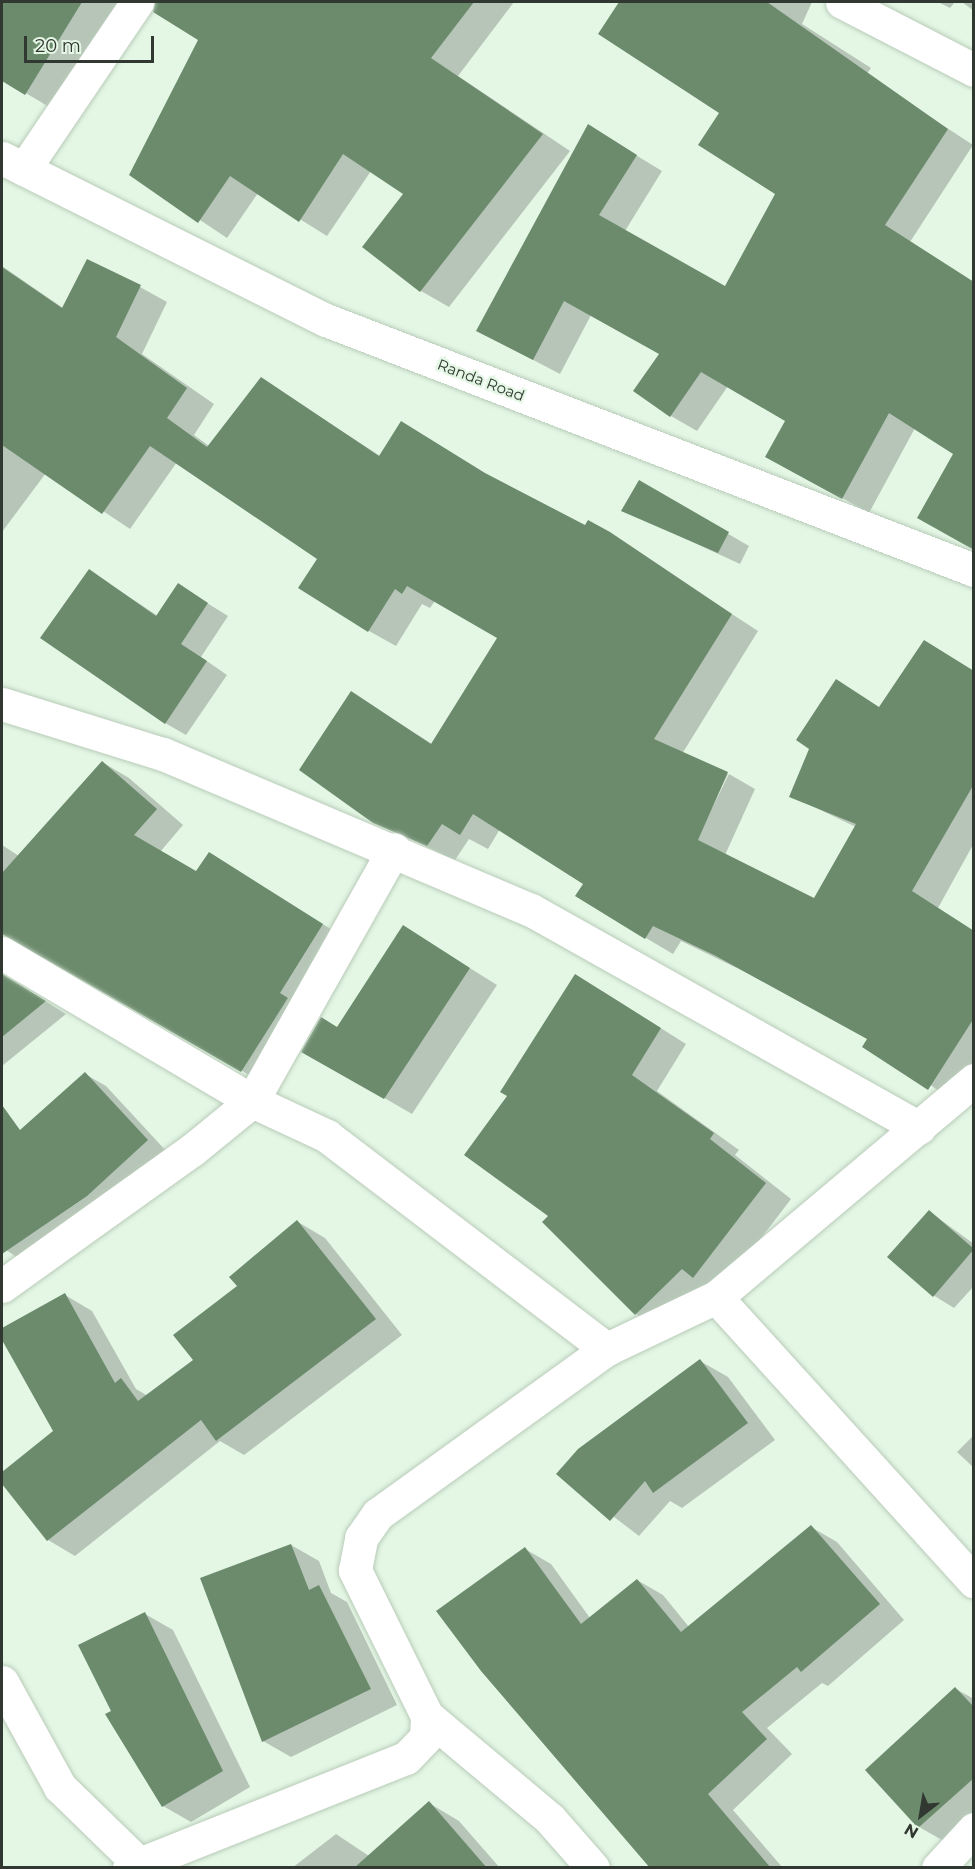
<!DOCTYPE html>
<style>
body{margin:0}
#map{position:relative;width:975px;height:1869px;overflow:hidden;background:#e4f7e5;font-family:Montserrat,sans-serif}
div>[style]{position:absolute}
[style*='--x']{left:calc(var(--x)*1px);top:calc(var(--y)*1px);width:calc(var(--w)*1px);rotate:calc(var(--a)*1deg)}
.shadow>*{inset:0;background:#0003}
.building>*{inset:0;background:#6c8b6d}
.roads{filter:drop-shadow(0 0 2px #b9cbb9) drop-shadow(0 0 2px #b9cbb9)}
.minor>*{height:33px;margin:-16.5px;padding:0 16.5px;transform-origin:16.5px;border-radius:16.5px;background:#fff}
span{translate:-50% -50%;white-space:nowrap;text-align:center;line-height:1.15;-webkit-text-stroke:4.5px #e4f7e5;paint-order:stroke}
.street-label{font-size:15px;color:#313831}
.frame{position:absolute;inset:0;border:3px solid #313831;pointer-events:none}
.north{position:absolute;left:891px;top:1785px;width:60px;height:60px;-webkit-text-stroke:4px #e4f7e5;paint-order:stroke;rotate:211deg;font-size:16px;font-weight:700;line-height:24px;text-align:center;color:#313831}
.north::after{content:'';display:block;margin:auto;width:21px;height:27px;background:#313831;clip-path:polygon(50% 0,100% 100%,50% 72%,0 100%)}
.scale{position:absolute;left:24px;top:36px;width:130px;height:27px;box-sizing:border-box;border:3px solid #313831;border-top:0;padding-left:8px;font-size:18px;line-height:21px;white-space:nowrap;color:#313831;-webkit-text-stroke:4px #e4f7e5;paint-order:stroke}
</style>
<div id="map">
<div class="shadow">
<div style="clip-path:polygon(2px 2px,122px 2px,56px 111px,2px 79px)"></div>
<div style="clip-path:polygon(184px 2px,514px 2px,458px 76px,570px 151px,449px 307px,421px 291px,405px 194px,371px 171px,327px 236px,258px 193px,227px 238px,131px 174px,200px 39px,171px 21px)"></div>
<div style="clip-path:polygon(621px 2px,812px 2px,802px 24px,871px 68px,866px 75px,973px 145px,910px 242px,955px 454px,915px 428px,869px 513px,794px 471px,787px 420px,728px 386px,697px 431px,671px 416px,661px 354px,591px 315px,560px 374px,478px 331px,588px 126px,662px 171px,625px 231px,726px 288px,777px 194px,721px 112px,600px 34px)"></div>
<div style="clip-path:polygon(938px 2px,955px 2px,950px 8px)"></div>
<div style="clip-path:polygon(962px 2px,974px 2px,974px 11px)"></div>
<div style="clip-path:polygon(2px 266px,63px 308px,140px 287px,167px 302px,142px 354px,214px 404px,194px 435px,209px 446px,262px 379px,380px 456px,497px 481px,585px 527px,609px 534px,758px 631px,682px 754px,728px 774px,693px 846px,729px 774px,755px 789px,725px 855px,814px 900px,856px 827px,791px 796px,880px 708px,974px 671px,974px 843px,938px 908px,974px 931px,974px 1077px,956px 1104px,869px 1039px,745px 972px,681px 941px,673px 954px,646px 938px,577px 895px,585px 883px,500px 829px,488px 849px,469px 839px,455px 860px,374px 822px,351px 693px,432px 744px,499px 637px,435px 601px,430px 608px,422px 604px,396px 646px,369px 631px,319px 558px,177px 462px,130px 529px,46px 473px,2px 532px)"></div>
<div style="clip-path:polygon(639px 482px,749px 546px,740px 564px,623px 510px)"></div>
<div style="clip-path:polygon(90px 571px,158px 616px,199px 598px,228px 616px,201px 657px,227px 675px,186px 735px,165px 723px)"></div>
<div style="clip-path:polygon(102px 762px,129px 778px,183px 825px,160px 852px,196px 873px,210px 854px,350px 941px,268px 1087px,27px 934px,2px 906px,2px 845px,19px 856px)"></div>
<div style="clip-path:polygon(404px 927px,497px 985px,412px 1114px,303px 1051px,338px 1029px)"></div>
<div style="clip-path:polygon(2px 974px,66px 1014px,2px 1066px)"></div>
<div style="clip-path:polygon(602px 991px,686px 1044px,657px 1091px,739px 1150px,735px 1155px,791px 1199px,720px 1292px,662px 1329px,636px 1314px,550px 1216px)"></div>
<div style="clip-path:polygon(85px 1074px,106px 1086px,168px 1153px,25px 1263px,2px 1247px,2px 1140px,22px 1130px)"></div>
<div style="clip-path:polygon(930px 1212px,974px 1244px,974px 1286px,954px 1308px,933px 1295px)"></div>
<div style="clip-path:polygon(298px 1222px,325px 1238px,402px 1335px,244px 1455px,220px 1441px,75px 1556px,48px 1540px,2px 1482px,2px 1474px,55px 1431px,2px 1330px,65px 1295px,92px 1311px,136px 1389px,148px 1396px,195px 1360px,239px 1286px)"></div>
<div style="clip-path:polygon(700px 1361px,728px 1377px,775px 1440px,682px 1508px,670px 1501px,639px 1536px,558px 1474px)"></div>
<div style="clip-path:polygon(974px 1435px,974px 1468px,957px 1452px)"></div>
<div style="clip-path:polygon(811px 1527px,837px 1542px,904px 1620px,828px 1686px,822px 1683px,767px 1728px,792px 1754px,733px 1810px,783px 1868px,680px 1868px,525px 1549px,551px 1564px,590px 1618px,637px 1580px,663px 1595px,689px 1627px)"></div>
<div style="clip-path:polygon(291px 1545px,319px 1561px,331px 1593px,347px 1602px,397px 1705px,291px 1757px,263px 1741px)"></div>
<div style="clip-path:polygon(145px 1614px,173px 1630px,250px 1787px,191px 1822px,163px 1806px,113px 1711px)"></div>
<div style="clip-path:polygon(956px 1689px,974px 1699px,974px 1822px,949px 1844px,919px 1827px)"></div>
<div style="clip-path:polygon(429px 1803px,459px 1821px,500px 1868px,292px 1868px,336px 1834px,369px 1856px)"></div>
</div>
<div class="building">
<div style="clip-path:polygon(2px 2px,82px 2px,25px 95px,2px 81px)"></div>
<div style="clip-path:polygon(155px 2px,474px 2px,431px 58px,543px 134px,420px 292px,362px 247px,403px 194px,343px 154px,299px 222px,230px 176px,198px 223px,129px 175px,198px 40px,153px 12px)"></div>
<div style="clip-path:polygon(619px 2px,767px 2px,948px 129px,885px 225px,974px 282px,974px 550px,917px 518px,953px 454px,889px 413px,842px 499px,765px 457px,785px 421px,701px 372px,670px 417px,633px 391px,659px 354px,564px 301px,533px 360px,476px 331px,588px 124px,637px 155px,599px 215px,725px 286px,775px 194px,698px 145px,719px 113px,598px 34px)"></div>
<div style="clip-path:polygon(87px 259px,141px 285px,116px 337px,187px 388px,167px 418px,207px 447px,261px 377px,379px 456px,401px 421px,485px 473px,585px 525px,588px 520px,610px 532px,732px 614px,654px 739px,728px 772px,698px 840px,814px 898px,856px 824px,789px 797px,809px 749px,796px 740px,836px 679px,879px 707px,924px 640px,974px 671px,974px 784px,912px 891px,974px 931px,974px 1018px,928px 1090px,862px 1047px,867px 1039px,716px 956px,653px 926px,645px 939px,575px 896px,583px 884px,473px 814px,460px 835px,442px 824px,427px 846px,373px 823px,299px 770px,351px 691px,431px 744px,497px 638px,407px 586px,402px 594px,395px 589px,368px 632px,298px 588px,317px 559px,150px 446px,102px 514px,2px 445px,2px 267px,62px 308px)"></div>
<div style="clip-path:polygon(639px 480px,729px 532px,718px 553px,621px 511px)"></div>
<div style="clip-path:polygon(89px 569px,156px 616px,178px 583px,208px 603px,181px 644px,207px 661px,165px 724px,40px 638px)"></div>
<div style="clip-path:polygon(102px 761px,157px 809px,134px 835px,196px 871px,209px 852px,323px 924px,280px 993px,288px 998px,241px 1072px,2px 934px,2px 873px)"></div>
<div style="clip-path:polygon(403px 925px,470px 968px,384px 1099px,301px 1052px,321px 1017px,337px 1027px)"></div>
<div style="clip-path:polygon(2px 974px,46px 1001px,2px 1037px)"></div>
<div style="clip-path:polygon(575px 974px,661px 1028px,632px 1075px,714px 1133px,710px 1139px,766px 1183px,693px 1278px,682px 1269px,635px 1315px,542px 1222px,548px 1216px,464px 1155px,507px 1096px,500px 1092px)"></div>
<div style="clip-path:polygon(85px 1072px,148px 1140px,87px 1196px,2px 1254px,2px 1105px,20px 1130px)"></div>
<div style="clip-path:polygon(929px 1210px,974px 1249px,933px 1297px,887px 1257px)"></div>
<div style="clip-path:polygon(297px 1220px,376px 1319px,216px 1441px,201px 1420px,47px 1541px,2px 1484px,2px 1472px,53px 1431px,2px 1340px,2px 1328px,65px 1293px,115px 1383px,121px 1378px,138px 1401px,193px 1360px,173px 1335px,237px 1286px,229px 1277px)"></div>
<div style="clip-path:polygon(700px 1359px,748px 1423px,653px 1493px,645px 1481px,610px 1521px,556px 1474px,578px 1449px)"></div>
<div style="clip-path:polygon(811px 1525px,880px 1604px,801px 1672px,797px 1667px,742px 1712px,767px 1739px,708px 1794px,771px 1868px,650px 1868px,481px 1671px,436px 1611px,525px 1547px,581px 1624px,637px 1579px,681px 1632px)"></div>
<div style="clip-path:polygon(291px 1544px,309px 1590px,319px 1585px,371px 1689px,262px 1742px,200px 1578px)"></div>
<div style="clip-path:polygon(145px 1612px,223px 1771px,162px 1807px,105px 1714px,111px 1711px,78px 1645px)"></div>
<div style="clip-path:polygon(955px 1687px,974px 1707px,974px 1778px,918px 1828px,865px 1770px)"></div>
<div style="clip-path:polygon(429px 1801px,487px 1868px,354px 1868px)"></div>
</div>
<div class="roads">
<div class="minor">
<div style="--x:842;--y:2;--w:148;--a:27.3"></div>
<div style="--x:2;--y:158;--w:362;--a:26.6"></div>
<div style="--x:326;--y:320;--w:695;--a:21.1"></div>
<div style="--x:24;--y:169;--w:202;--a:-55.9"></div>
<div style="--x:2;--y:704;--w:169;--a:17.3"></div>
<div style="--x:163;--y:754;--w:400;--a:23"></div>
<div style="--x:531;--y:910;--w:445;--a:29.3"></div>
<div style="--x:2;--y:953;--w:291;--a:30.6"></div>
<div style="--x:252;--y:1101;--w:83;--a:25"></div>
<div style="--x:327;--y:1136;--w:352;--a:37.3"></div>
<div style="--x:607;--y:1349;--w:121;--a:-25.5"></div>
<div style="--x:974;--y:1080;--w:337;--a:139.9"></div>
<div style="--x:716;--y:1297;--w:384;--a:47.8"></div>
<div style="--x:2;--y:1286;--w:234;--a:-35.6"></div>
<div style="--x:192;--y:1150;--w:77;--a:-39.2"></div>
<div style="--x:252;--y:1101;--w:289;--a:-60.6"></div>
<div style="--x:2;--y:1682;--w:120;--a:61.1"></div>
<div style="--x:60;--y:1787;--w:107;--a:44.2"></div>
<div style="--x:427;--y:1716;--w:160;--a:39.9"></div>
<div style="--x:550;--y:1819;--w:65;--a:48.7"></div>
<div style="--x:129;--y:1868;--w:298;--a:-21.7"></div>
<div style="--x:406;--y:1758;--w:29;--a:-46"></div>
<div style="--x:426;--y:1737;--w:21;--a:-87"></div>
<div style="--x:427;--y:1716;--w:163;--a:-116.3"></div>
<div style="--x:355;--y:1570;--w:33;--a:-79"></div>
<div style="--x:361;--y:1538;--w:29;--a:-55"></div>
<div style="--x:378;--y:1514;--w:282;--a:-35.8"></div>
<div style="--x:938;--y:1868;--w:53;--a:-47.3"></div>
</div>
</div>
<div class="street-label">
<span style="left:481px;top:380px;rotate:21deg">Randa Road</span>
</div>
<div class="frame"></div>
<div class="north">N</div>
<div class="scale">20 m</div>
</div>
